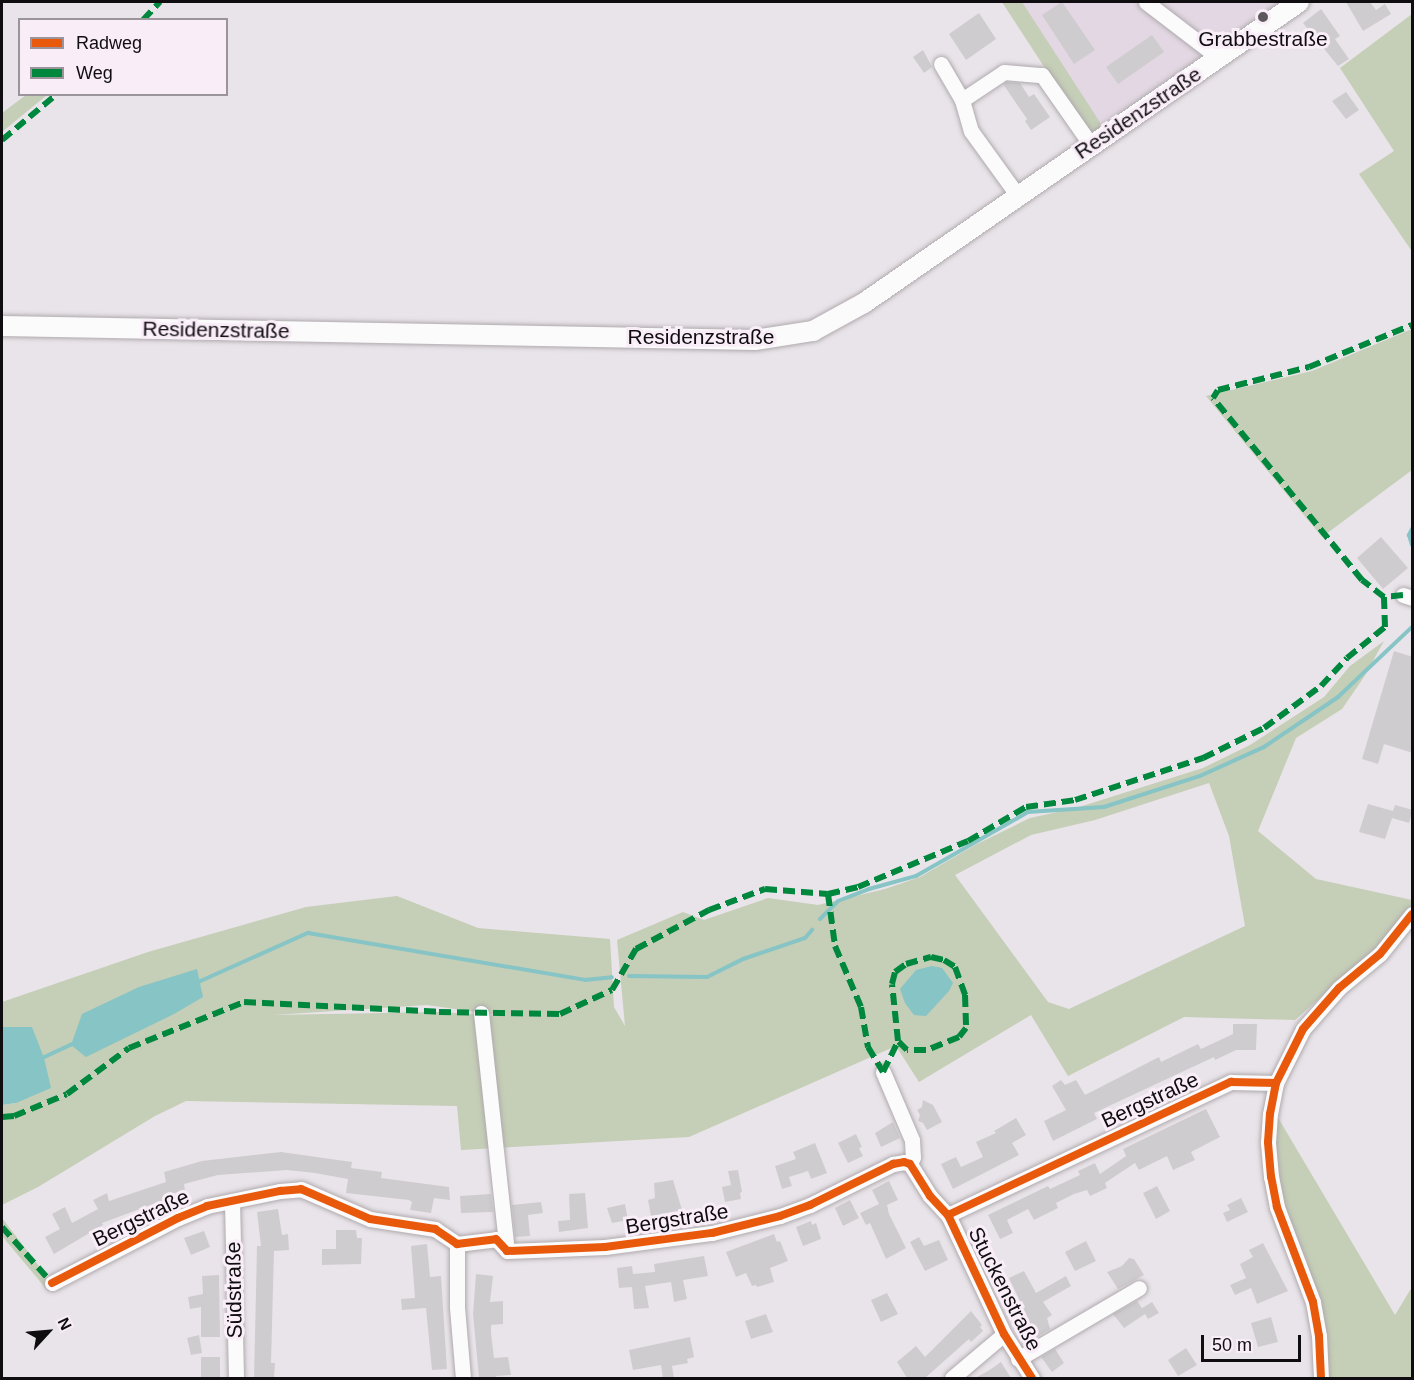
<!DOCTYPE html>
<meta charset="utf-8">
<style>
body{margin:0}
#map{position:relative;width:1414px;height:1380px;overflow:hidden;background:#e9e4e9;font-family:Arial,sans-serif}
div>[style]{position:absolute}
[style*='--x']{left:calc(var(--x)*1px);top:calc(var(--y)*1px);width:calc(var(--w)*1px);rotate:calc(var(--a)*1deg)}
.built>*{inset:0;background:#e2d7e2}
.green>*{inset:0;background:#c5ceb6}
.water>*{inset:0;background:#86c4c6}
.stream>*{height:4px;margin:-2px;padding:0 2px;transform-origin:2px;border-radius:2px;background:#86c4c6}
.building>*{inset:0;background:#cfcccf}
.roads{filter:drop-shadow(0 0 2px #afaaae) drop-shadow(0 0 2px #afaaae)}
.minor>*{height:15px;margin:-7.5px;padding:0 7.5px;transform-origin:7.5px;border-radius:7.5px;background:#fcfbfc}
.major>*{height:20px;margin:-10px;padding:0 10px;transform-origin:10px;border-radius:10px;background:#fcfbfc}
.quiet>*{height:6px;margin-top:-3px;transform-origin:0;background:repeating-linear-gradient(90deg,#00873e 0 12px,transparent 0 18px)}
.cycleway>*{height:8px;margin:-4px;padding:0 4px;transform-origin:4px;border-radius:4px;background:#e8590c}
.dots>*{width:16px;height:16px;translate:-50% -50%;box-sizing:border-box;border:3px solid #f9eef8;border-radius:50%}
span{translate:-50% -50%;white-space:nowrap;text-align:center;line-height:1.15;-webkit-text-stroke:6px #f9eef8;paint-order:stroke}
.poi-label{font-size:21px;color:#100d10}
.street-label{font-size:21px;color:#100d10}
.frame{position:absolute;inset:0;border:3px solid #100d10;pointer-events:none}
.legend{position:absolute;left:18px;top:18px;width:210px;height:78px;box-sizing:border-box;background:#f9eef8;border:2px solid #9c949b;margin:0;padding:8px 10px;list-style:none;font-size:18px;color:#100d10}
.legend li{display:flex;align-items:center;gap:12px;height:30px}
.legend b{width:30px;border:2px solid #9c949b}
.north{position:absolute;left:18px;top:1302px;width:60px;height:60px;-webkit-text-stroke:4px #f9eef8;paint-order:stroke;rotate:64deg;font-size:16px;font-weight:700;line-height:24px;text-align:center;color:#100d10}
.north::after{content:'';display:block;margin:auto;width:21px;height:27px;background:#100d10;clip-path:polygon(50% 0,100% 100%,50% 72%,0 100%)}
.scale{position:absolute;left:1201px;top:1335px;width:100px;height:27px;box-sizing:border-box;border:3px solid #100d10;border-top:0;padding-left:8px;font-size:18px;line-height:21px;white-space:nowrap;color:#100d10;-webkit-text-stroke:4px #f9eef8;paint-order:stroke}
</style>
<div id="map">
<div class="built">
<div style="clip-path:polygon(1002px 2px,1282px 2px,1090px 137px)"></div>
</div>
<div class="green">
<div style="clip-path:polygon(1002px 2px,1022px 2px,1103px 127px,1090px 137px)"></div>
<div style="clip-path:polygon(1412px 14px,1412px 250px,1411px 250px,1359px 174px,1394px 151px,1340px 68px)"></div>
<div style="clip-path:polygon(26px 95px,47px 95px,2px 132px,2px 113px)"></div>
<div style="clip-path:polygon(1412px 329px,1412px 470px,1322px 537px,1206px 396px,1312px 371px)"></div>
<div style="clip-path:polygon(evenodd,1384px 641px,1364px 677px,1342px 709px,1296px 738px,1258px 831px,1316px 879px,1412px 900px,1412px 905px,1375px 949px,1295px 1020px,1184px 1017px,1068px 1076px,1031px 1015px,919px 1082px,896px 1046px,689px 1137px,461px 1150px,457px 1106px,186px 1101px,155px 1116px,38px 1187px,2px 1205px,2px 1105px,16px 1103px,32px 1027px,2px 1027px,2px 1002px,148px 952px,306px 907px,397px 896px,478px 928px,610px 939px,614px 1007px,625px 1026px,617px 940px,683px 912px,704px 920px,768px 898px,818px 905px,885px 889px,920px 877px,975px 845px,1030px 818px,1076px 808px,1203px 768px,1250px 745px,1324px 697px,1350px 666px,1384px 641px,1209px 783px,1229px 836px,1245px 926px,1069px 1009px,1048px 1002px,955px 875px,1031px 835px,1095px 820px,1209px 783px,1384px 641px,427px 1005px,504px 1016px,439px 1012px,273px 1015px,427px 1005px)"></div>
<div style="clip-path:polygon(1277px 1116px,1395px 1315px,1412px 1287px,1412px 1378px,1327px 1378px,1322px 1312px,1280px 1190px,1274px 1143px)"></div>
<div style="clip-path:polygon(2px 1218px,52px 1283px,133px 1246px,48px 1291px,2px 1236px)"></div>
</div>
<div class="water">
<div style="clip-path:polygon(932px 966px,942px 968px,953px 983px,949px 991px,926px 1016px,914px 1015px,905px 1003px,900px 989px,916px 970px)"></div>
<div style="clip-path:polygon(197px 969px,203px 997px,174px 1014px,86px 1057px,71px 1045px,82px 1014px,139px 987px)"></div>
<div style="clip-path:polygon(2px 1027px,32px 1027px,44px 1058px,51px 1088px,16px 1103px,2px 1105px)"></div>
</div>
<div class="stream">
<div style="--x:1412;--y:529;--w:7;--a:117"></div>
<div style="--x:1409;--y:535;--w:10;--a:73"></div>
<div style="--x:820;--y:919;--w:25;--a:-45"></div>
<div style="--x:838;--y:901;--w:33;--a:-21"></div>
<div style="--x:869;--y:889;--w:49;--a:-15.5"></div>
<div style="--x:916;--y:876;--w:129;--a:-29.7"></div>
<div style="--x:1028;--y:812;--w:76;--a:-3.8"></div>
<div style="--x:1104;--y:807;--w:101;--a:-17.9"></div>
<div style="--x:1200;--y:776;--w:70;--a:-24.4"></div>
<div style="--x:1264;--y:747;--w:89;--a:-34"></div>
<div style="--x:1338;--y:697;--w:102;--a:-43.4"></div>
<div style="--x:629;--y:976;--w:78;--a:0.7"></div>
<div style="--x:707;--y:977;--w:40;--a:-26.6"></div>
<div style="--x:743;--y:959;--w:65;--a:-18.7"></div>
<div style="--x:805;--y:938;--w:11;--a:-49"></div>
<div style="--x:196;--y:983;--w:123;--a:-24.1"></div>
<div style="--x:308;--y:933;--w:281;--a:9.6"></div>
<div style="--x:585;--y:980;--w:27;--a:-6"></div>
<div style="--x:40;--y:1059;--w:38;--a:-25"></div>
</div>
<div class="building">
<div style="clip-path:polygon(1062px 2px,1095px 50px,1074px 64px,1042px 15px)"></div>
<div style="clip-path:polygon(1346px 2px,1370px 2px,1376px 10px,1385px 4px,1391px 14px,1363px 31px)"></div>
<div style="clip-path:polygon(1321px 9px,1340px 36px,1335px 39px,1349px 59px,1338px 66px,1303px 23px)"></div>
<div style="clip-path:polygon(979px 13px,996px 39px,966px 60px,949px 34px)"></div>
<div style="clip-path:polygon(1152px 35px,1164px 52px,1118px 84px,1106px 67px)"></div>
<div style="clip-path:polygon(923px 50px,932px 67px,924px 73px,913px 57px)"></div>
<div style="clip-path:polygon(1007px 82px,1020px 83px,1029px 97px,1034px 94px,1050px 117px,1031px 130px,1025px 121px,1027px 119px,1003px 84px)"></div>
<div style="clip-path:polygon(1346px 92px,1359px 110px,1346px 119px,1332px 101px)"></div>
<div style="clip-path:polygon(1381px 537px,1408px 568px,1383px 589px,1357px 558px)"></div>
<div style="clip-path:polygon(1394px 651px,1413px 657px,1413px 753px,1384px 744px,1378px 764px,1362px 759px)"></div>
<div style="clip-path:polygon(1368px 804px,1393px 811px,1395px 805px,1413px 810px,1409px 823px,1392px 818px,1385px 839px,1359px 832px)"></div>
<div style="clip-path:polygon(1233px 1024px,1257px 1024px,1256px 1050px,1236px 1050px,1215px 1060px,1214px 1057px,1094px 1113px,1097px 1119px,1053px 1141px,1044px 1121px,1066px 1110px,1052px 1086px,1061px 1080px,1065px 1085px,1076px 1080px,1085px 1095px,1159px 1057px,1161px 1062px,1198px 1044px,1201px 1049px,1233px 1034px)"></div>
<div style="clip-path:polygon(923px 1100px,933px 1105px,942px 1122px,927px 1130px,923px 1123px,918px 1121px,920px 1115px,917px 1110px,922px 1107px)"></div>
<div style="clip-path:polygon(1206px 1109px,1220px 1137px,1191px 1152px,1195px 1160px,1173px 1170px,1167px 1156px,1139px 1170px,1135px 1163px,1105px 1183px,1107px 1188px,1090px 1196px,1087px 1190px,1074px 1194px,1056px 1203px,1058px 1208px,1034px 1220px,1028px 1209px,1007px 1220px,1013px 1233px,1000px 1239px,988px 1215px,1048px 1186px,1050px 1189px,1080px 1175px,1078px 1171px,1095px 1163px,1100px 1174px,1126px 1156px,1123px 1149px)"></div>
<div style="clip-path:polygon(1016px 1118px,1026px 1135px,1012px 1143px,1019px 1155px,953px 1189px,941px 1164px,956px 1157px,961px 1167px,983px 1157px,976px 1142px,996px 1133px,994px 1131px)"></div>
<div style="clip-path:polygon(893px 1122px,900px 1138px,881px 1147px,875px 1133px)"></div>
<div style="clip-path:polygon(856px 1134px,862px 1147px,859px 1148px,863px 1156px,848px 1163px,838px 1143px)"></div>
<div style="clip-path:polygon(815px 1143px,827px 1173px,811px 1179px,808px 1171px,789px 1177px,792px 1186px,782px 1189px,775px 1166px,796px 1159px,793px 1152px)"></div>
<div style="clip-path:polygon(281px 1152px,352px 1162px,351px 1168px,382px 1172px,381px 1178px,449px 1187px,450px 1200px,434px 1198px,431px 1213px,410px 1210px,412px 1202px,409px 1200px,346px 1193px,348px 1179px,315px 1173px,287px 1170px,218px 1175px,184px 1184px,185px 1190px,171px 1194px,172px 1197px,102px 1223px,103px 1225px,54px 1254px,45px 1237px,60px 1229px,52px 1214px,65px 1207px,72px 1223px,98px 1209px,93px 1200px,107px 1193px,109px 1201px,166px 1182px,164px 1172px,202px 1161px)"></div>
<div style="clip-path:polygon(738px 1170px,742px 1192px,740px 1193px,741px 1199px,725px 1202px,722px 1187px,731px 1185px,728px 1171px)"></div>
<div style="clip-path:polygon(673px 1180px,682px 1210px,651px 1216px,648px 1200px,655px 1198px,654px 1183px)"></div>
<div style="clip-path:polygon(889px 1181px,898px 1200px,887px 1205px,889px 1214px,906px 1248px,886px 1259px,870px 1223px,866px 1225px,860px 1213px,879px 1204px,872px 1190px)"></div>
<div style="clip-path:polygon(1157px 1186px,1170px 1211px,1156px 1219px,1143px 1193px)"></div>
<div style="clip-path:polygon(585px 1193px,588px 1228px,559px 1232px,558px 1221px,570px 1220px,569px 1194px)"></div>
<div style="clip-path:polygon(491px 1194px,493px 1212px,461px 1213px,460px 1196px)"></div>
<div style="clip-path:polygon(1241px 1198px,1248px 1212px,1227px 1222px,1223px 1213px,1230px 1210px,1227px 1205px)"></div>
<div style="clip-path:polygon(850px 1200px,859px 1218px,843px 1226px,835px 1208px)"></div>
<div style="clip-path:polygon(541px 1202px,543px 1213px,528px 1215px,530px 1236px,515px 1237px,512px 1205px)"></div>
<div style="clip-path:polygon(625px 1204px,628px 1220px,612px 1223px,607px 1208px)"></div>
<div style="clip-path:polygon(278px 1209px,282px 1235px,288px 1234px,289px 1250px,274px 1251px,271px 1363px,275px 1363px,274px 1378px,254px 1378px,257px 1246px,261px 1246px,257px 1212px)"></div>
<div style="clip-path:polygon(811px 1221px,812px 1225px,816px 1223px,821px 1239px,803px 1246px,796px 1227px)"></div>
<div style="clip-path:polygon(336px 1230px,356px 1230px,357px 1238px,362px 1238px,361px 1264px,322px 1265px,322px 1249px,336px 1249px)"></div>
<div style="clip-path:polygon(204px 1231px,210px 1247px,191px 1255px,184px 1238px)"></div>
<div style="clip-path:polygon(774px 1234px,777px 1242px,780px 1241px,788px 1261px,770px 1268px,774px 1282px,757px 1287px,756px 1285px,752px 1286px,746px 1273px,736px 1277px,726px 1252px)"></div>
<div style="clip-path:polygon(919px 1237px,924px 1246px,939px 1240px,948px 1260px,925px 1271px,910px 1242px)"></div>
<div style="clip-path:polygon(1086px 1241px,1096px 1261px,1075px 1271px,1065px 1252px)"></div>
<div style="clip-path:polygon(1263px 1243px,1288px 1291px,1257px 1304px,1251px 1288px,1235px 1295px,1230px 1285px,1246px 1278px,1240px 1264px,1253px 1257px,1249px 1250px)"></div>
<div style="clip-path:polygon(427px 1244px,430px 1277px,441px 1276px,447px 1369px,432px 1370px,426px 1308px,402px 1310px,401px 1299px,415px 1298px,411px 1246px)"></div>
<div style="clip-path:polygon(704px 1256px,708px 1276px,683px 1280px,687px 1299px,674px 1302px,671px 1282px,645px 1286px,649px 1308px,634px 1309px,632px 1287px,619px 1288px,617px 1268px,632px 1266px,633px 1274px,655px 1272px,654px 1264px)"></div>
<div style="clip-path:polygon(1129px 1258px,1134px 1259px,1144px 1275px,1118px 1289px,1107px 1272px,1122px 1266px)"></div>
<div style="clip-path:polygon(1024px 1271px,1036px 1293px,1066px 1276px,1071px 1286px,1043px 1302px,1052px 1315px,1047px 1318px,1050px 1329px,1032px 1340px,1021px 1323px,1027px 1316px,1009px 1278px)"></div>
<div style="clip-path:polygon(476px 1274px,493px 1276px,490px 1302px,503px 1301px,503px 1324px,491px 1325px,491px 1333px,494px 1358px,508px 1357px,511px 1375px,496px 1376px,497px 1378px,479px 1378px,473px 1314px)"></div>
<div style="clip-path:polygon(219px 1275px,220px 1337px,201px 1337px,201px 1307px,190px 1309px,188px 1297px,203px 1294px,202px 1276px)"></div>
<div style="clip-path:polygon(887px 1293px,898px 1314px,881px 1322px,871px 1300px)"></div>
<div style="clip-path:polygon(1137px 1301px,1142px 1308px,1152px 1302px,1159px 1313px,1148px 1319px,1145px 1314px,1124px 1328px,1113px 1314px)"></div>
<div style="clip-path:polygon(971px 1311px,982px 1325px,980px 1327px,983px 1331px,971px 1342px,969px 1339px,925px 1378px,907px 1378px,897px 1362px,916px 1346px,925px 1357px)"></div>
<div style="clip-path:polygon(766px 1314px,773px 1332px,751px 1339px,745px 1321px)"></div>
<div style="clip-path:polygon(1271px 1317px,1278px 1342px,1258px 1347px,1251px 1323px)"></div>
<div style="clip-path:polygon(199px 1335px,202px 1353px,191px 1355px,187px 1338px)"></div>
<div style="clip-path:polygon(690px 1337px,694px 1357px,687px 1359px,688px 1363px,672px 1366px,674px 1378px,663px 1378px,661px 1365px,633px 1370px,629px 1350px)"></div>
<div style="clip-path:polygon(1186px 1348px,1197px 1365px,1178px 1376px,1168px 1360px)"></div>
<div style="clip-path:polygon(1055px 1349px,1064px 1363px,1052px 1372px,1041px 1357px)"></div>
<div style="clip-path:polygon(201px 1357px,220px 1357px,220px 1377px,201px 1377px)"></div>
<div style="clip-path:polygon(1001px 1362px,1011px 1378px,975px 1378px,988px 1371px)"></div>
</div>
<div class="roads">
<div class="minor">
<div style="--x:1146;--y:2;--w:92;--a:37.5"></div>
<div style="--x:941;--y:64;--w:42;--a:59.7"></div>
<div style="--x:962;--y:100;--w:32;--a:74"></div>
<div style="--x:971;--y:131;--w:80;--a:54.1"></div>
<div style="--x:962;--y:100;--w:50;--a:-33.7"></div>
<div style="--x:1004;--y:72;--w:38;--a:5"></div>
<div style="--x:1042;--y:75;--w:85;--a:55"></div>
<div style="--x:1403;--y:595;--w:9;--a:18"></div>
<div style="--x:481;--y:1013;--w:239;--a:83.8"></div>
<div style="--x:883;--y:1072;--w:74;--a:66.9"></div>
<div style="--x:912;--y:1140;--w:17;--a:87"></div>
<div style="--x:913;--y:1157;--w:8;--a:113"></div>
<div style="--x:232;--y:1201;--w:177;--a:88.7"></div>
<div style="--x:948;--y:1215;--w:313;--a:-25.2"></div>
<div style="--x:1231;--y:1082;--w:45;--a:1.3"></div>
<div style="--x:457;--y:1244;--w:63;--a:90"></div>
<div style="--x:457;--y:1307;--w:71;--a:85.2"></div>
<div style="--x:52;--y:1283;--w:142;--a:-27.3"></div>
<div style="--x:178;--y:1218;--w:31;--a:-22"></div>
<div style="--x:207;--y:1206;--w:75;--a:-11.6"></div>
<div style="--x:280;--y:1191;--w:21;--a:-5"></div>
<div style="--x:301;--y:1189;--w:75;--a:23.5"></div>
<div style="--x:370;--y:1219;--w:66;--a:8.7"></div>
<div style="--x:435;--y:1229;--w:27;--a:34"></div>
<div style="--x:457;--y:1244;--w:39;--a:-7"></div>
<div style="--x:496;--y:1239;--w:16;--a:47"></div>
<div style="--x:507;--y:1251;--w:98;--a:-2.3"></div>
<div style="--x:605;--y:1247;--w:108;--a:-7.5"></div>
<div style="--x:712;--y:1233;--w:70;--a:-14"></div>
<div style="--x:780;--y:1216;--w:32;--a:-20"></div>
<div style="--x:810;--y:1205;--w:93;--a:-26.3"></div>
<div style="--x:893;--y:1164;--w:11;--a:-10"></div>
<div style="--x:904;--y:1162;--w:6;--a:18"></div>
<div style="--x:910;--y:1164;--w:38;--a:58"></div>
<div style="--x:930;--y:1196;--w:26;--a:47"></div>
<div style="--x:948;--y:1215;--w:132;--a:64.8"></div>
<div style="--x:1004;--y:1334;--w:52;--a:57.5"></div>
<div style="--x:1018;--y:1359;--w:140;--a:-30.4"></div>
<div style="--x:952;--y:1378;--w:68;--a:-40.2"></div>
<div style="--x:1321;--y:1378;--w:42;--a:-92.7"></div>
<div style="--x:1319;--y:1336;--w:35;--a:-100"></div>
<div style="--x:1313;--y:1302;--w:102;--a:-110.8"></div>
<div style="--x:1277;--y:1207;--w:31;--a:-101"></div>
<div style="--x:1271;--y:1177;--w:35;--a:-95"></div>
<div style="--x:1268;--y:1142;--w:28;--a:-86"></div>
<div style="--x:1270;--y:1114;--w:32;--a:-79"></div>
<div style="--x:1276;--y:1083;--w:60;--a:-63.4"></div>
<div style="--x:1303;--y:1029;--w:55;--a:-48.7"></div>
<div style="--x:1339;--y:988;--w:53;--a:-39.7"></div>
<div style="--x:1380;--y:954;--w:51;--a:-51.3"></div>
</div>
<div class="major">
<div style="--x:2;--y:326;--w:753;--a:1.07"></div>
<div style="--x:755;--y:340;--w:59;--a:-8.8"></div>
<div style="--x:813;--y:331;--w:58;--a:-28.8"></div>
<div style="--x:864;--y:303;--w:529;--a:-34.68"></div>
</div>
</div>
<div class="quiet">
<div style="--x:143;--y:20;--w:25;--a:-47"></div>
<div style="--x:2;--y:140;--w:72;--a:-39.9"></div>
<div style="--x:1403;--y:595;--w:19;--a:174"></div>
<div style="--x:1384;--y:597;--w:28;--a:-142"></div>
<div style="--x:1362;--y:580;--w:235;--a:-129.3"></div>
<div style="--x:1213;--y:398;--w:9;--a:-58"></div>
<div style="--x:1218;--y:390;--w:94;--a:-14.2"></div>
<div style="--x:1309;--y:367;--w:111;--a:-22.2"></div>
<div style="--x:828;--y:894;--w:52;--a:82.3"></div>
<div style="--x:835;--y:946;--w:66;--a:66.9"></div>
<div style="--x:861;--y:1007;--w:41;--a:80.1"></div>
<div style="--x:868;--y:1047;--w:29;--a:59"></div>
<div style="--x:883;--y:1072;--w:34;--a:-64"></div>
<div style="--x:898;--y:1041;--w:57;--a:-96"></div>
<div style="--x:892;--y:984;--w:12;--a:-76"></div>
<div style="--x:895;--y:972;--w:14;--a:-36"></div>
<div style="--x:906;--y:964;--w:26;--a:-16"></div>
<div style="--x:931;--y:957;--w:13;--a:13"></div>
<div style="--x:944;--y:960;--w:13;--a:32"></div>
<div style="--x:955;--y:967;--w:30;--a:70"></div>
<div style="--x:965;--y:995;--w:33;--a:88"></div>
<div style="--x:966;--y:1028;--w:11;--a:128"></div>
<div style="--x:959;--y:1037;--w:35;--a:158"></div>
<div style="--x:926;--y:1050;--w:19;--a:180"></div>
<div style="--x:907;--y:1050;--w:13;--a:-135"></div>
<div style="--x:2;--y:1117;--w:12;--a:-5"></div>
<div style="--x:14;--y:1116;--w:57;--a:-22.5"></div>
<div style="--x:67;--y:1094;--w:77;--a:-36.6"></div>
<div style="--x:129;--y:1048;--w:124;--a:-21.8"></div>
<div style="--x:244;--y:1002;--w:195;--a:2.9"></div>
<div style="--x:439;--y:1012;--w:121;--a:0.9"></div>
<div style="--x:560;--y:1014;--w:57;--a:-24.8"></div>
<div style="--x:612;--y:990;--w:48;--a:-59.7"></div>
<div style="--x:636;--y:949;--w:83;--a:-28.1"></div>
<div style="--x:709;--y:910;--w:60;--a:-20.6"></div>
<div style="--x:765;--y:889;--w:63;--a:4.5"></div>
<div style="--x:828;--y:894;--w:31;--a:-13"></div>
<div style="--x:858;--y:887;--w:119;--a:-22.7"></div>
<div style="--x:968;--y:841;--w:67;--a:-30.4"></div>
<div style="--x:1026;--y:807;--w:49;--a:-8.1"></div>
<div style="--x:1075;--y:800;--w:135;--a:-18.2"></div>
<div style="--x:1203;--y:758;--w:68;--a:-26.2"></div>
<div style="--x:1264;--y:728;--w:71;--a:-36.4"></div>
<div style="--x:1321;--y:686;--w:38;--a:-47"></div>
<div style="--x:1347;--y:658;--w:49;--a:-39.2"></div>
<div style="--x:1385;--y:627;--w:30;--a:-92"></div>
<div style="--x:2;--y:1227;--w:75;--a:48.2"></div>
</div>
<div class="cycleway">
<div style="--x:948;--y:1215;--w:313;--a:-25.2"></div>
<div style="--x:1231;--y:1082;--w:45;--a:1.3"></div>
<div style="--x:52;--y:1283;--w:142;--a:-27.3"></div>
<div style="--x:178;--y:1218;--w:31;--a:-22"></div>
<div style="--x:207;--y:1206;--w:75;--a:-11.6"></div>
<div style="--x:280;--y:1191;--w:21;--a:-5"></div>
<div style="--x:301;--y:1189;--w:75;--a:23.5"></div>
<div style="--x:370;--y:1219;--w:66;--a:8.7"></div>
<div style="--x:435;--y:1229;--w:27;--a:34"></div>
<div style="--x:457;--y:1244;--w:39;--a:-7"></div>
<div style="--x:496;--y:1239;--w:16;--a:47"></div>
<div style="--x:507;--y:1251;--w:98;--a:-2.3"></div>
<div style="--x:605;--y:1247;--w:108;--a:-7.5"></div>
<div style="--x:712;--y:1233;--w:70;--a:-14"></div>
<div style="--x:780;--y:1216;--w:32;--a:-20"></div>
<div style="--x:810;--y:1205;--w:93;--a:-26.3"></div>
<div style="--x:893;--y:1164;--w:11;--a:-10"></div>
<div style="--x:904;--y:1162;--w:6;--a:18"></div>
<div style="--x:910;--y:1164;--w:38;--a:58"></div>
<div style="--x:930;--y:1196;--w:26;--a:47"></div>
<div style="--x:948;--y:1215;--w:132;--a:64.8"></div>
<div style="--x:1004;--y:1334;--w:52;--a:57.5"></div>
<div style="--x:1321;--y:1378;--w:42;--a:-92.7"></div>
<div style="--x:1319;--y:1336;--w:35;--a:-100"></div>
<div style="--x:1313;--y:1302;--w:102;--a:-110.8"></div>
<div style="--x:1277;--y:1207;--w:31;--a:-101"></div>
<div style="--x:1271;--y:1177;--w:35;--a:-95"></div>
<div style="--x:1268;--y:1142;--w:28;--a:-86"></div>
<div style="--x:1270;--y:1114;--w:32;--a:-79"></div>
<div style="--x:1276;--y:1083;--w:60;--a:-63.4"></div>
<div style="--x:1303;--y:1029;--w:55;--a:-48.7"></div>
<div style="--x:1339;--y:988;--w:53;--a:-39.7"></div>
<div style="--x:1380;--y:954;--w:51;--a:-51.3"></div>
</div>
<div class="dots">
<div style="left:1263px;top:17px;background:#5c585c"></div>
</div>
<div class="poi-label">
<span style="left:1263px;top:39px">Grabbestraße</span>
</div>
<div class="street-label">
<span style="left:1138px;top:113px;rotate:-34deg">Residenzstraße</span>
<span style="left:216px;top:330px;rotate:1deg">Residenzstraße</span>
<span style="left:701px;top:337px">Residenzstraße</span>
<span style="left:1150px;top:1100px;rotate:-25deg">Bergstraße</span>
<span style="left:141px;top:1218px;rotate:-26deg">Bergstraße</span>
<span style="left:677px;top:1219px;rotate:-9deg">Bergstraße</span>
<span style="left:1005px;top:1289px;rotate:63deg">Stuckenstraße</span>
<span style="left:234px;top:1290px;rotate:-91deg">Südstraße</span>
</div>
<div class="frame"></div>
<ul class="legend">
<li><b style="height:8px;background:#e8590c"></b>Radweg</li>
<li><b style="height:8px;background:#00873e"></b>Weg</li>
</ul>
<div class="north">N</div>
<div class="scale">50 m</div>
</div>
